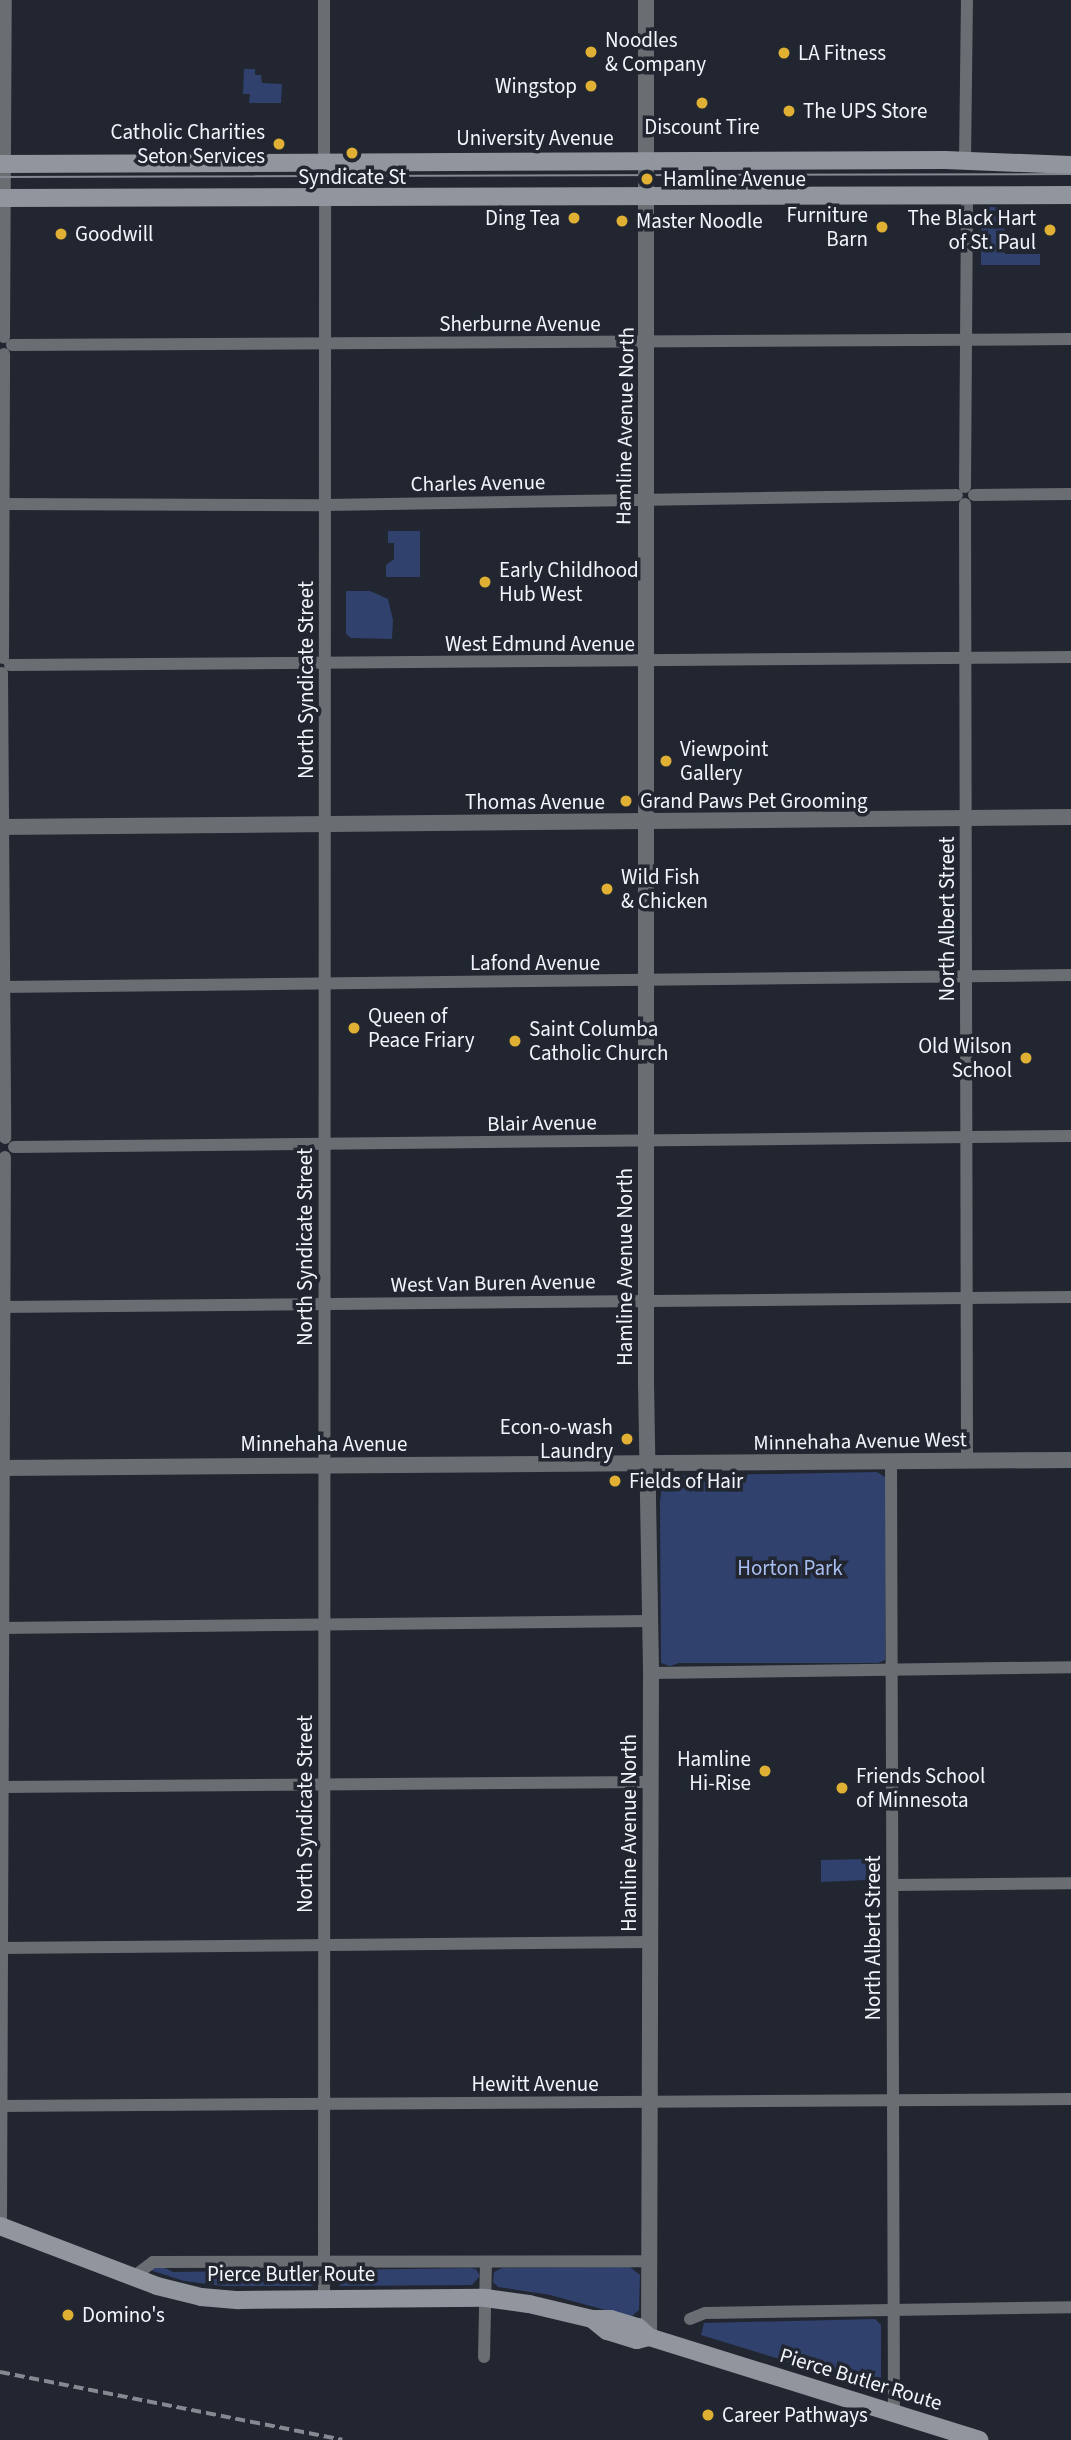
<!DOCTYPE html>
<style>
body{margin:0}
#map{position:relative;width:1071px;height:2440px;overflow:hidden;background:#212630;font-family:"Source Sans 3",sans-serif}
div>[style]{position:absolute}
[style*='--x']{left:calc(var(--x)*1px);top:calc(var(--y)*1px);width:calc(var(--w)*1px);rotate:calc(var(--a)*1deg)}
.green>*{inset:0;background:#30416d}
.minor>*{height:12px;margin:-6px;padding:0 6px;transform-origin:6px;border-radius:6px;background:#6a6d72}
.tertiary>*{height:16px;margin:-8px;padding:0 8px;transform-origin:8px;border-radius:8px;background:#6a6d72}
.secondary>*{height:18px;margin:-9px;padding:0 9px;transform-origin:9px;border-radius:9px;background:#91959d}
.tram>*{height:2px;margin:-1px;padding:0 1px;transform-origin:1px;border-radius:1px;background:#858992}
.rail>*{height:3.5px;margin-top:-1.75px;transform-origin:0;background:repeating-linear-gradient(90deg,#858992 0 10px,transparent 0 15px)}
.dots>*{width:19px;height:19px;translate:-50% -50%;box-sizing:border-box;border:4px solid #212630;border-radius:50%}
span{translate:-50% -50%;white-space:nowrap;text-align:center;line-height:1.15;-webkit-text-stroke:7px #212630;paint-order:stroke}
.poi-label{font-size:21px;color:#f2f5fc}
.left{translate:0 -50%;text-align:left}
.right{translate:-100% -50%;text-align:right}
.street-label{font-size:21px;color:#f2f5fc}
.park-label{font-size:21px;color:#a9bff3}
</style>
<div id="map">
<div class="green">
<div style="clip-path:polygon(244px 69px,255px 69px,255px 75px,261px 75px,262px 83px,282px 84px,281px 103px,249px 103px,250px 94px,243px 94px)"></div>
<div style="clip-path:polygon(981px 207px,1004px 207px,1005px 254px,1040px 254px,1040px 265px,981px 265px)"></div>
<div style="clip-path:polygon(388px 531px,420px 531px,420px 577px,386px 577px,386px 565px,394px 559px,394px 543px,388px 543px)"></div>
<div style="clip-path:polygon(346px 591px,370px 591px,388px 599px,393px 620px,392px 639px,351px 638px,346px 634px)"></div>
<div style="clip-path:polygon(877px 1472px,885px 1477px,886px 1483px,885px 1660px,878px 1663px,679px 1663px,670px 1666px,661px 1663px,660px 1502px,663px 1476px)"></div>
<div style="clip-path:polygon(866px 1859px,866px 1880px,821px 1882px,821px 1860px)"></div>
<div style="clip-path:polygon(161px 2266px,173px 2272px,311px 2270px,318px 2279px,312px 2286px,223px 2286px,184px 2281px,150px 2270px)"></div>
<div style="clip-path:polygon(630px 2267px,640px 2275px,639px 2310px,631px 2317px,550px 2295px,498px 2287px,493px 2282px,494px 2272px,502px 2268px)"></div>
<div style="clip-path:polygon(471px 2268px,476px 2269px,480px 2276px,472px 2285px,340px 2286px,333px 2278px,338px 2270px)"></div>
<div style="clip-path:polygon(875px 2319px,881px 2325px,881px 2383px,877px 2389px,701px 2335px,704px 2323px)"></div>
</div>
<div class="minor">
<div style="--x:965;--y:161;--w:161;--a:-89.3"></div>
<div style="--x:324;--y:162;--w:162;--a:-90"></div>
<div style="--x:4;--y:337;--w:337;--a:-89.7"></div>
<div style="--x:12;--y:345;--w:1059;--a:-0.32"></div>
<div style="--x:965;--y:487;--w:292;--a:-89.6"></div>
<div style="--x:974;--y:495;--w:97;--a:-0.6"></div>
<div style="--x:0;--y:504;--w:326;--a:0.2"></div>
<div style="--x:326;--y:505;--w:631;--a:-0.91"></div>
<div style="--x:965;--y:504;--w:957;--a:89.88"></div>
<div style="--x:3;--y:658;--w:304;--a:-89.8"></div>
<div style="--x:10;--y:665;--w:1061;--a:-0.43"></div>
<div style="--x:2;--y:673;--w:465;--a:89.6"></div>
<div style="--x:0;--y:987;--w:1071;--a:-0.64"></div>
<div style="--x:14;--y:1147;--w:1057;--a:-0.6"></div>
<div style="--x:0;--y:1307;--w:1071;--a:-0.53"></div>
<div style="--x:891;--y:1462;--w:951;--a:89.82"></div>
<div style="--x:0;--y:1628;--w:651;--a:-0.62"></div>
<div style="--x:651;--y:1673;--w:420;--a:-0.8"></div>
<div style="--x:0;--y:1787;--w:650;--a:-0.44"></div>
<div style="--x:893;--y:1885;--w:178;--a:-0.6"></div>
<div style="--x:0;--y:1948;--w:650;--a:-0.53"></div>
<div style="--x:0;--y:2106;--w:1071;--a:-0.37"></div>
<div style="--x:1;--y:2226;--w:1069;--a:-89.79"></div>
<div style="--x:133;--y:2277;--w:25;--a:-37"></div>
<div style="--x:153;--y:2262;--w:496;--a:-0.1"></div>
<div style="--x:324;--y:2298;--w:2101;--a:-89.97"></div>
<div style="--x:690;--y:2319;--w:16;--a:-22"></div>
<div style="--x:705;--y:2313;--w:366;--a:-0.9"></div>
<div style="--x:484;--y:2357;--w:95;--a:-88.8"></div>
</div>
<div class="tertiary">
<div style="--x:646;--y:0;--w:1383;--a:90"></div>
<div style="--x:646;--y:1383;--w:290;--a:89"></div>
<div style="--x:651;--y:1673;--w:664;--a:90.17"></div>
<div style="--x:0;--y:827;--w:1071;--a:-0.53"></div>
<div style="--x:0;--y:1468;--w:1071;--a:-0.43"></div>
</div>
<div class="secondary">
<div style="--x:0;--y:164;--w:945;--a:-0.24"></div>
<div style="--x:945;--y:160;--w:126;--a:2.3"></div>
<div style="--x:0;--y:198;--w:1071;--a:-0.16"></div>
<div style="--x:0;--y:2226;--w:168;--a:20.9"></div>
<div style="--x:157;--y:2286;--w:45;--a:14"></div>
<div style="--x:201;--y:2297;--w:38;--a:5"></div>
<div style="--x:239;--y:2300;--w:246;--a:-0.5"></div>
<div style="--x:485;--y:2298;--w:44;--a:7.8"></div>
<div style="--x:529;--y:2304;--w:65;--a:13.4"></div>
<div style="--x:592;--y:2319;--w:19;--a:0"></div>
<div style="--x:611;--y:2319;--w:28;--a:17"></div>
<div style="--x:638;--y:2327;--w:15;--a:42"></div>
<div style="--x:649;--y:2337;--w:346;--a:17.3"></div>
<div style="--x:592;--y:2319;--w:19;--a:39"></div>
<div style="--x:607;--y:2331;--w:31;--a:17"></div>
<div style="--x:637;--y:2340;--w:12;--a:-14"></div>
</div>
<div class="tram">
<div style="--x:0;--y:177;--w:1071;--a:-0.16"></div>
</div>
<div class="rail">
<div style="--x:0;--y:2372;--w:349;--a:11.2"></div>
</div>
<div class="dots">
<div style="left:591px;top:52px;background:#dfb034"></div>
<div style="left:784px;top:53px;background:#dfb034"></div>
<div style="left:591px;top:86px;background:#dfb034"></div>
<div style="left:702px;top:103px;background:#dfb034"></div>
<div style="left:789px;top:111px;background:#dfb034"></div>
<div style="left:279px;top:144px;background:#dfb034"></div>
<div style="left:352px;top:153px;background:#dfb034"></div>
<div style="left:647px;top:179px;background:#dfb034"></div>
<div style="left:574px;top:218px;background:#dfb034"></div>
<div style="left:622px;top:221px;background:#dfb034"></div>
<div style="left:882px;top:227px;background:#dfb034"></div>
<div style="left:1050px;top:230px;background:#dfb034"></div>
<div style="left:61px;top:234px;background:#dfb034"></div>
<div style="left:485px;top:582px;background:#dfb034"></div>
<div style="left:666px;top:761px;background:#dfb034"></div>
<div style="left:626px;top:801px;background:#dfb034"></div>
<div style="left:607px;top:889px;background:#dfb034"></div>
<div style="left:354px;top:1028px;background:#dfb034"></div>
<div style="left:515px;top:1041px;background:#dfb034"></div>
<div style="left:1026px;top:1058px;background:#dfb034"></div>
<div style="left:627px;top:1439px;background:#dfb034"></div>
<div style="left:615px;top:1481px;background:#dfb034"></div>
<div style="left:765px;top:1771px;background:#dfb034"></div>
<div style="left:842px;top:1788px;background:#dfb034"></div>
<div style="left:68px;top:2315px;background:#dfb034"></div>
<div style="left:708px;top:2415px;background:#dfb034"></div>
</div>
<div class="poi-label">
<span class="left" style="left:605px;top:52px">Noodles<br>&amp; Company</span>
<span class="left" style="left:798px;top:53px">LA Fitness</span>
<span class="right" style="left:577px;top:86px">Wingstop</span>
<span class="left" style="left:803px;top:111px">The UPS Store</span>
<span style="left:702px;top:127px">Discount Tire</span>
<span class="right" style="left:265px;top:144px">Catholic Charities<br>Seton Services</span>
<span style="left:352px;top:177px">Syndicate St</span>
<span class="left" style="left:663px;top:179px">Hamline Avenue</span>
<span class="right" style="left:868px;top:227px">Furniture<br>Barn</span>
<span class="right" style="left:560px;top:218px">Ding Tea</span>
<span class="right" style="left:1036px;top:230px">The Black Hart<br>of St. Paul</span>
<span class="left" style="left:636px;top:221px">Master Noodle</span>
<span class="left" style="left:75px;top:234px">Goodwill</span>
<span class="left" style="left:499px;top:582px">Early Childhood<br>Hub West</span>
<span class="left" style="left:680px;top:761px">Viewpoint<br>Gallery</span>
<span class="left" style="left:640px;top:801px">Grand Paws Pet Grooming</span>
<span class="left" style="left:621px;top:889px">Wild Fish<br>&amp; Chicken</span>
<span class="left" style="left:368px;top:1028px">Queen of<br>Peace Friary</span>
<span class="left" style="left:529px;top:1041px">Saint Columba<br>Catholic Church</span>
<span class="right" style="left:1012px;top:1058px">Old Wilson<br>School</span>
<span class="right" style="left:613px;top:1439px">Econ-o-wash<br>Laundry</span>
<span class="left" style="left:629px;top:1481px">Fields of Hair</span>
<span class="right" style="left:751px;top:1771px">Hamline<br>Hi-Rise</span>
<span class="left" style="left:856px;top:1788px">Friends School<br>of Minnesota</span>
<span class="left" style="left:82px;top:2315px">Domino's</span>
<span class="left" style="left:722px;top:2415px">Career Pathways</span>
</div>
<div class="street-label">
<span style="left:535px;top:138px">University Avenue</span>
<span style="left:520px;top:324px">Sherburne Avenue</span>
<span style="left:625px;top:426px;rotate:-89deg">Hamline Avenue North</span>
<span style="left:478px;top:483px;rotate:-1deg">Charles Avenue</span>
<span style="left:540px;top:644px">West Edmund Avenue</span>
<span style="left:306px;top:680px;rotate:-90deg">North Syndicate Street</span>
<span style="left:535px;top:802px">Thomas Avenue</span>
<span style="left:947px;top:919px;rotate:-90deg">North Albert Street</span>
<span style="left:535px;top:963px">Lafond Avenue</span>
<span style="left:542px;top:1123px;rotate:-1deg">Blair Avenue</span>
<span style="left:305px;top:1247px;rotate:-90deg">North Syndicate Street</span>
<span style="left:625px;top:1267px;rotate:-90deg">Hamline Avenue North</span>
<span style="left:493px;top:1283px;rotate:-1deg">West Van Buren Avenue</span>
<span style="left:860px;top:1441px;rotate:-1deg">Minnehaha Avenue West</span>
<span style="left:324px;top:1444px">Minnehaha Avenue</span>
<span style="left:305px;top:1814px;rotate:-90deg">North Syndicate Street</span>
<span style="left:629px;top:1833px;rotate:-90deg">Hamline Avenue North</span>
<span style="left:873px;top:1938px;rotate:-90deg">North Albert Street</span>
<span style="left:535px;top:2084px">Hewitt Avenue</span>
<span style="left:291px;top:2274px">Pierce Butler Route</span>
<span style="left:861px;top:2379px;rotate:17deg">Pierce Butler Route</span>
</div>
<div class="park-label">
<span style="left:790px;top:1568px">Horton Park</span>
</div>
</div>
